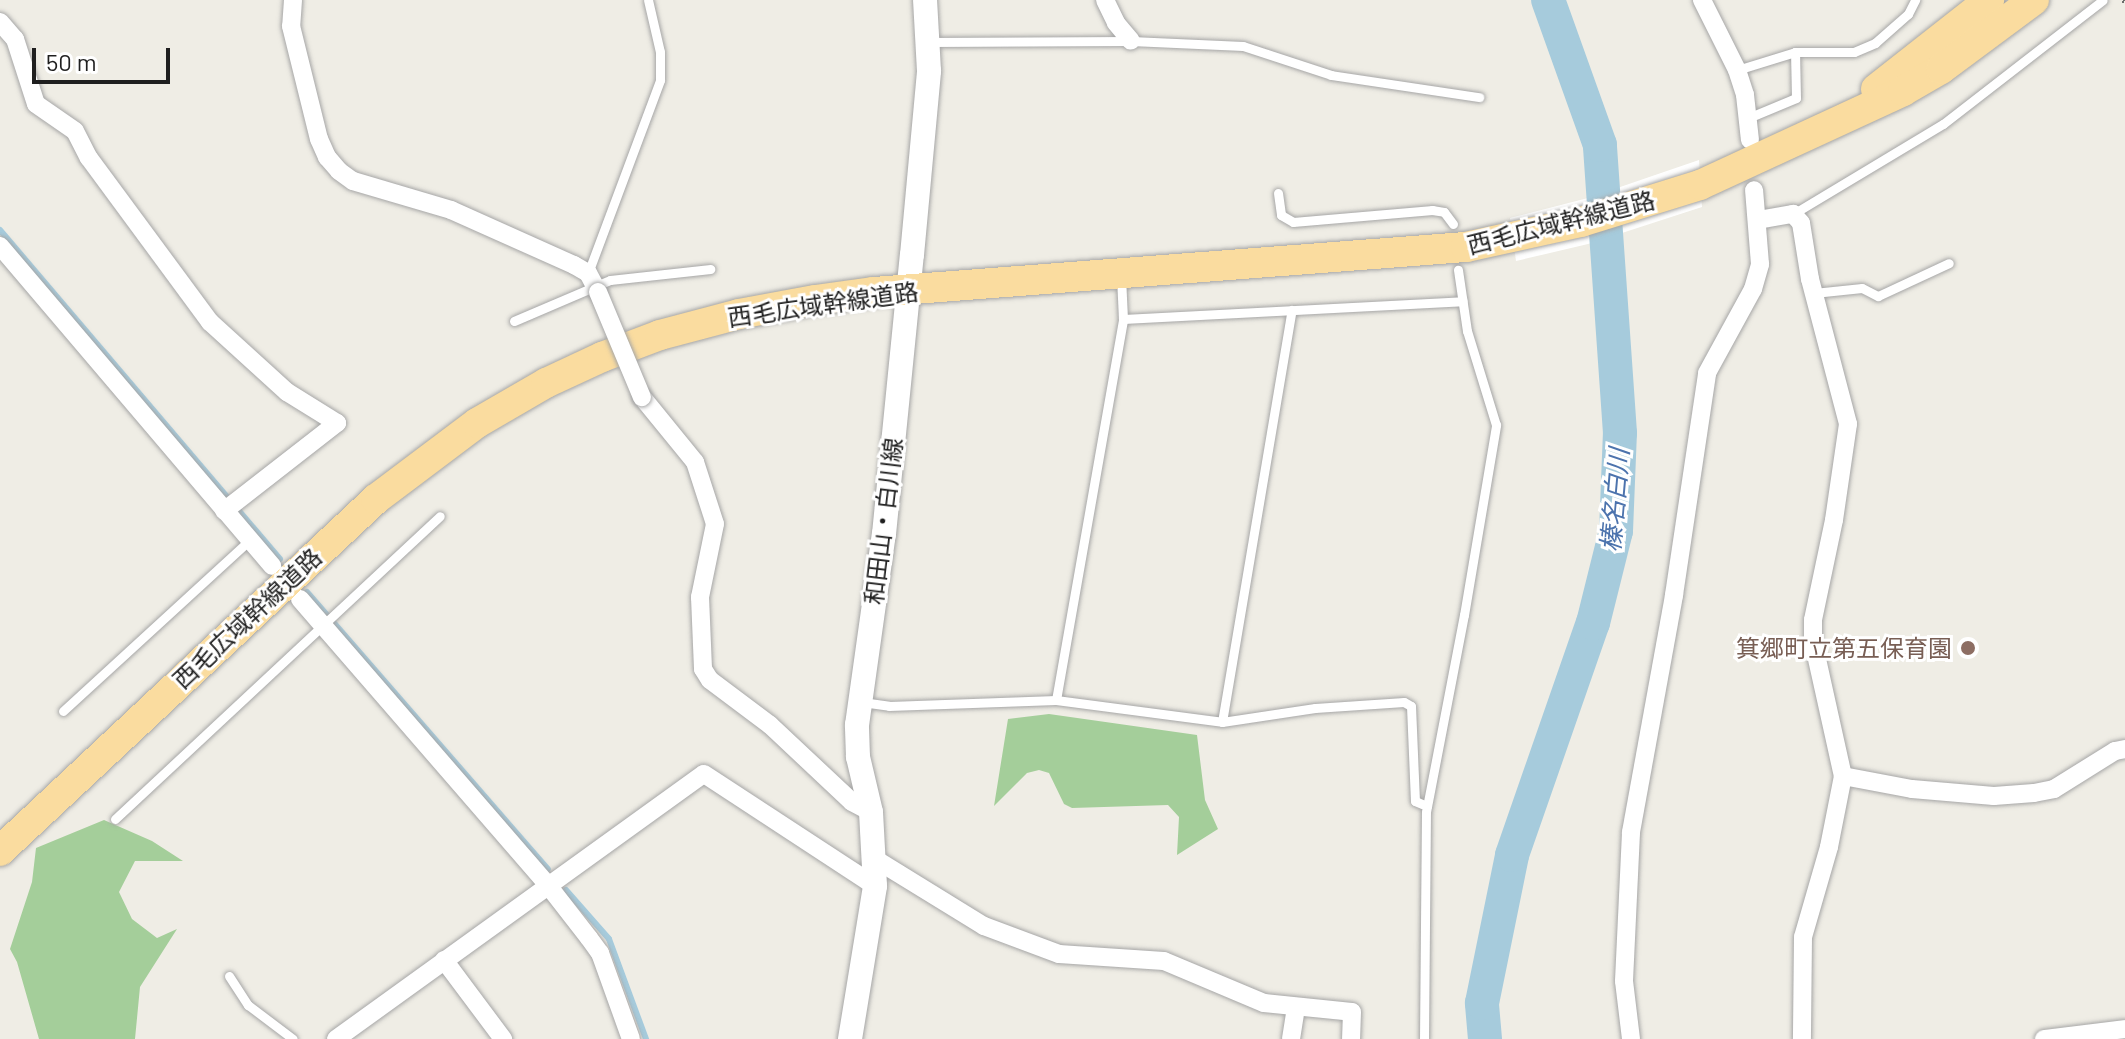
<!DOCTYPE html>
<meta charset="utf-8">
<style>
body{margin:0}
#map{position:relative;width:2125px;height:1039px;overflow:hidden;background:#efede5;font-family:Barlow,"Noto Sans JP",sans-serif}
div>[style]{position:absolute}
[style*='--x']{left:calc(var(--x)*1px);top:calc(var(--y)*1px);width:calc(var(--w)*1px);rotate:calc(var(--a)*1deg)}
.forest>*{inset:0;background:#a4ce9a}
.pier>*{inset:0;background:#fff}
.stream>*{height:6px;margin:-3px;padding:0 3px;transform-origin:3px;border-radius:3px;background:#a6cbdc}
.river>*{height:34px;margin:-17px;padding:0 17px;transform-origin:17px;border-radius:17px;background:#a6cbdc}
.roads{filter:drop-shadow(0 0 2px #a6a6a6) drop-shadow(0 0 2px #a6a6a6)}
.service>*{height:9px;margin:-4.5px;padding:0 4.5px;transform-origin:4.5px;border-radius:4.5px;background:#fff}
.minor>*{height:18px;margin:-9px;padding:0 9px;transform-origin:9px;border-radius:9px;background:#fff}
.tertiary>*{height:24px;margin:-12px;padding:0 12px;transform-origin:12px;border-radius:12px;background:#fff}
.primary>*{height:30px;margin:-15px;padding:0 15px;transform-origin:15px;border-radius:15px;background:#fadc9f}
.rail>*{height:6px;margin-top:-3px;transform-origin:0;background:repeating-linear-gradient(90deg,#6d6d6d 0 16px,transparent 0 32px)}
.bridges{filter:drop-shadow(0 0 2px #a6a6a6) drop-shadow(0 0 2px #a6a6a6)}
.minor-bridge>*{height:18px;margin:-9px;padding:0 9px;transform-origin:9px;border-radius:9px;background:#fff}
.dots>*{width:22px;height:22px;translate:-50% -50%;box-sizing:border-box;border:4px solid #fff;border-radius:50%}
span{translate:-50% -50%;white-space:nowrap;text-align:center;line-height:1.15;-webkit-text-stroke:6px #fff;paint-order:stroke}
.street-label{font-size:24px;color:#1f1f1f}
.education-label{font-size:24px;color:#785e54}
.right{translate:-100% -50%;text-align:right}
.water-label{font-size:26px;color:#4c73ad;font-style:italic}
.scale{position:absolute;left:32px;top:48px;width:138px;height:36px;box-sizing:border-box;border:4px solid #1f1f1f;border-top:0;padding-left:10px;font-size:24px;line-height:28px;white-space:nowrap;color:#1f1f1f;-webkit-text-stroke:6px #fff;paint-order:stroke}
</style>
<div id="map">
<div class="forest">
<div style="clip-path:polygon(1049px 714px,1197px 735px,1205px 800px,1218px 829px,1177px 855px,1179px 817px,1168px 805px,1072px 808px,1064px 804px,1049px 773px,1039px 770px,1027px 773px,994px 806px,1008px 719px)"></div>
<div style="clip-path:polygon(104px 820px,152px 841px,183px 861px,135px 861px,119px 892px,132px 919px,157px 938px,177px 929px,140px 987px,135px 1039px,39px 1039px,17px 962px,10px 949px,32px 882px,36px 848px)"></div>
</div>
<div class="pier">
<div style="clip-path:polygon(1699px 160px,1702px 207px,1588px 244px,1516px 261px,1510px 218px,1588px 198px)"></div>
</div>
<div class="stream">
<div style="--x:0;--y:230;--w:432;--a:49.6"></div>
<div style="--x:307;--y:592;--w:367;--a:49"></div>
<div style="--x:566;--y:890;--w:65;--a:48.7"></div>
<div style="--x:609;--y:939;--w:107;--a:69.7"></div>
</div>
<div class="river">
<div style="--x:1485;--y:1039;--w:36;--a:-95"></div>
<div style="--x:1482;--y:1003;--w:151;--a:-78.5"></div>
<div style="--x:1512;--y:855;--w:246;--a:-70.8"></div>
<div style="--x:1593;--y:623;--w:95;--a:-76"></div>
<div style="--x:1616;--y:531;--w:98;--a:-87.7"></div>
<div style="--x:1620;--y:433;--w:289;--a:-94"></div>
<div style="--x:1600;--y:145;--w:154;--a:-109.7"></div>
</div>
<div class="roads">
<div class="service">
<div style="--x:929;--y:42;--w:202;--a:-0.3"></div>
<div style="--x:1131;--y:41;--w:112;--a:2.6"></div>
<div style="--x:1243;--y:46;--w:93;--a:18.2"></div>
<div style="--x:1331;--y:75;--w:150;--a:8.5"></div>
<div style="--x:1737;--y:70;--w:61;--a:-17.2"></div>
<div style="--x:1795;--y:52;--w:59;--a:0"></div>
<div style="--x:1854;--y:52;--w:23;--a:-23"></div>
<div style="--x:1875;--y:43;--w:44;--a:-41.3"></div>
<div style="--x:1908;--y:14;--w:16;--a:-63"></div>
<div style="--x:1748;--y:118;--w:52;--a:-22.6"></div>
<div style="--x:1796;--y:98;--w:46;--a:-91.2"></div>
<div style="--x:1278;--y:193;--w:22;--a:82"></div>
<div style="--x:1281;--y:215;--w:14;--a:30"></div>
<div style="--x:1293;--y:222;--w:140;--a:-4.9"></div>
<div style="--x:1432;--y:210;--w:12;--a:9"></div>
<div style="--x:1444;--y:212;--w:15;--a:53"></div>
<div style="--x:1793;--y:214;--w:175;--a:-31"></div>
<div style="--x:1943;--y:124;--w:202;--a:-37.8"></div>
<div style="--x:588;--y:273;--w:206;--a:-69.5"></div>
<div style="--x:660;--y:80;--w:28;--a:-90"></div>
<div style="--x:660;--y:52;--w:53;--a:-103"></div>
<div style="--x:1814;--y:293;--w:48;--a:-5.9"></div>
<div style="--x:1862;--y:288;--w:18;--a:27"></div>
<div style="--x:1878;--y:296;--w:78;--a:-24.9"></div>
<div style="--x:1123;--y:319;--w:340;--a:-3"></div>
<div style="--x:514;--y:321;--w:104;--a:-23.1"></div>
<div style="--x:610;--y:280;--w:101;--a:-6.3"></div>
<div style="--x:1056;--y:700;--w:387;--a:-80"></div>
<div style="--x:1123;--y:319;--w:42;--a:-92.7"></div>
<div style="--x:862;--y:702;--w:27;--a:8"></div>
<div style="--x:889;--y:706;--w:167;--a:-2.1"></div>
<div style="--x:1056;--y:700;--w:167;--a:7.5"></div>
<div style="--x:1222;--y:722;--w:418;--a:-80.4"></div>
<div style="--x:63;--y:711;--w:255;--a:-42.5"></div>
<div style="--x:1222;--y:722;--w:94;--a:-8.6"></div>
<div style="--x:1315;--y:708;--w:89;--a:-3.9"></div>
<div style="--x:1404;--y:702;--w:8;--a:30"></div>
<div style="--x:1411;--y:706;--w:95;--a:87.6"></div>
<div style="--x:1415;--y:801;--w:13;--a:23"></div>
<div style="--x:115;--y:819;--w:444;--a:-43"></div>
<div style="--x:229;--y:976;--w:35;--a:57"></div>
<div style="--x:248;--y:1005;--w:56;--a:37.1"></div>
<div style="--x:1424;--y:1039;--w:227;--a:-89.5"></div>
<div style="--x:1426;--y:812;--w:201;--a:-79.1"></div>
<div style="--x:1464;--y:615;--w:193;--a:-80.4"></div>
<div style="--x:1496;--y:425;--w:98;--a:-107.1"></div>
<div style="--x:1467;--y:331;--w:62;--a:-98.4"></div>
</div>
<div class="minor">
<div style="--x:293;--y:0;--w:26;--a:94"></div>
<div style="--x:291;--y:26;--w:116;--a:76.1"></div>
<div style="--x:319;--y:139;--w:20;--a:66"></div>
<div style="--x:327;--y:157;--w:18;--a:49"></div>
<div style="--x:339;--y:171;--w:17;--a:36"></div>
<div style="--x:353;--y:181;--w:102;--a:16.5"></div>
<div style="--x:451;--y:210;--w:135;--a:24.1"></div>
<div style="--x:574;--y:265;--w:16;--a:30"></div>
<div style="--x:588;--y:273;--w:21;--a:62"></div>
<div style="--x:1105;--y:0;--w:25;--a:64"></div>
<div style="--x:1116;--y:23;--w:23;--a:50"></div>
<div style="--x:1702;--y:0;--w:78;--a:63.4"></div>
<div style="--x:1737;--y:70;--w:26;--a:72"></div>
<div style="--x:1745;--y:95;--w:45;--a:83.7"></div>
<div style="--x:0;--y:22;--w:23;--a:49"></div>
<div style="--x:15;--y:39;--w:68;--a:72.1"></div>
<div style="--x:36;--y:104;--w:47;--a:34.7"></div>
<div style="--x:75;--y:131;--w:30;--a:63"></div>
<div style="--x:89;--y:158;--w:204;--a:53.6"></div>
<div style="--x:210;--y:322;--w:104;--a:42.3"></div>
<div style="--x:287;--y:392;--w:59;--a:31.8"></div>
<div style="--x:337;--y:423;--w:143;--a:142.1"></div>
<div style="--x:1758;--y:220;--w:36;--a:-10"></div>
<div style="--x:1793;--y:214;--w:12;--a:48"></div>
<div style="--x:1801;--y:223;--w:57;--a:80.9"></div>
<div style="--x:1810;--y:279;--w:150;--a:75.3"></div>
<div style="--x:1848;--y:424;--w:97;--a:98.3"></div>
<div style="--x:1834;--y:520;--w:102;--a:101.9"></div>
<div style="--x:1813;--y:620;--w:21;--a:90"></div>
<div style="--x:1813;--y:641;--w:138;--a:77.5"></div>
<div style="--x:1843;--y:776;--w:72;--a:101.2"></div>
<div style="--x:1829;--y:847;--w:94;--a:106.1"></div>
<div style="--x:1803;--y:937;--w:102;--a:90.6"></div>
<div style="--x:0;--y:246;--w:420;--a:49.6"></div>
<div style="--x:642;--y:397;--w:84;--a:50.8"></div>
<div style="--x:695;--y:462;--w:65;--a:72.1"></div>
<div style="--x:715;--y:524;--w:75;--a:101.6"></div>
<div style="--x:700;--y:597;--w:72;--a:87.6"></div>
<div style="--x:703;--y:669;--w:13;--a:58"></div>
<div style="--x:710;--y:680;--w:75;--a:36.9"></div>
<div style="--x:770;--y:725;--w:112;--a:43.2"></div>
<div style="--x:852;--y:802;--w:21;--a:28"></div>
<div style="--x:300;--y:599;--w:377;--a:49.1"></div>
<div style="--x:547;--y:884;--w:68;--a:52.1"></div>
<div style="--x:589;--y:938;--w:19;--a:54"></div>
<div style="--x:600;--y:953;--w:91;--a:70.2"></div>
<div style="--x:1843;--y:776;--w:70;--a:10.7"></div>
<div style="--x:1912;--y:789;--w:82;--a:4.9"></div>
<div style="--x:1994;--y:796;--w:40;--a:-4.3"></div>
<div style="--x:2034;--y:793;--w:20;--a:-11"></div>
<div style="--x:2054;--y:789;--w:72;--a:-31.9"></div>
<div style="--x:2115;--y:751;--w:10;--a:-11"></div>
<div style="--x:875;--y:859;--w:128;--a:31.6"></div>
<div style="--x:984;--y:926;--w:80;--a:20.5"></div>
<div style="--x:1059;--y:954;--w:105;--a:3.8"></div>
<div style="--x:1164;--y:961;--w:108;--a:22.8"></div>
<div style="--x:1264;--y:1003;--w:88;--a:5.8"></div>
<div style="--x:1352;--y:1012;--w:27;--a:92"></div>
<div style="--x:444;--y:960;--w:99;--a:53.2"></div>
<div style="--x:336;--y:1039;--w:453;--a:-35.8"></div>
<div style="--x:704;--y:774;--w:204;--a:33.2"></div>
<div style="--x:1291;--y:1039;--w:32;--a:-81"></div>
<div style="--x:1631;--y:1039;--w:58;--a:-96.9"></div>
<div style="--x:1624;--y:981;--w:149;--a:-87.3"></div>
<div style="--x:1631;--y:832;--w:241;--a:-79.7"></div>
<div style="--x:1674;--y:595;--w:224;--a:-81.5"></div>
<div style="--x:1707;--y:373;--w:96;--a:-61.3"></div>
<div style="--x:1753;--y:289;--w:26;--a:-74"></div>
<div style="--x:1760;--y:264;--w:74;--a:-94.6"></div>
<div style="--x:2044;--y:1039;--w:82;--a:-7"></div>
</div>
<div class="tertiary">
<div style="--x:850;--y:1039;--w:155;--a:-80.7"></div>
<div style="--x:875;--y:886;--w:74;--a:-93.1"></div>
<div style="--x:871;--y:812;--w:57;--a:-103.3"></div>
<div style="--x:858;--y:757;--w:32;--a:-92"></div>
<div style="--x:857;--y:725;--w:193;--a:-82"></div>
<div style="--x:884;--y:534;--w:280;--a:-84.3"></div>
<div style="--x:912;--y:255;--w:185;--a:-84.7"></div>
<div style="--x:929;--y:71;--w:71;--a:-93.2"></div>
</div>
<div class="primary">
<div style="--x:1876;--y:89;--w:144;--a:-38.2"></div>
<div style="--x:0;--y:851;--w:515;--a:-43.11"></div>
<div style="--x:376;--y:499;--w:126;--a:-37"></div>
<div style="--x:477;--y:423;--w:80;--a:-30.1"></div>
<div style="--x:546;--y:383;--w:62;--a:-24.9"></div>
<div style="--x:602;--y:357;--w:62;--a:-20.8"></div>
<div style="--x:660;--y:335;--w:82;--a:-14.9"></div>
<div style="--x:739;--y:314;--w:77;--a:-10.4"></div>
<div style="--x:815;--y:300;--w:60;--a:-7.7"></div>
<div style="--x:874;--y:292;--w:594;--a:-4.35"></div>
<div style="--x:1466;--y:247;--w:118;--a:-12.3"></div>
<div style="--x:1581;--y:222;--w:125;--a:-17.3"></div>
<div style="--x:1700;--y:185;--w:224;--a:-24.8"></div>
<div style="--x:1903;--y:91;--w:44;--a:-30.1"></div>
<div style="--x:1941;--y:69;--w:116;--a:-36.6"></div>
</div>
</div>
<div class="rail">
<div style="--x:2123;--y:0;--w:2;--a:27"></div>
</div>
<div class="bridges">
<div class="minor-bridge">
<div style="--x:598;--y:292;--w:114;--a:67.3"></div>
</div>
</div>
<div class="dots">
<div style="left:1968px;top:648px;background:#8d6e63"></div>
</div>
<div class="street-label">
<span style="left:1561px;top:222px;rotate:-14deg">西毛広域幹線道路</span>
<span style="left:823px;top:304px;rotate:-8deg">西毛広域幹線道路</span>
<span style="left:883px;top:521px;rotate:-83deg">和田山・白川線</span>
<span style="left:247px;top:618px;rotate:-43deg">西毛広域幹線道路</span>
</div>
<div class="education-label">
<span class="right" style="left:1952px;top:648px">箕郷町立第五保育園</span>
</div>
<div class="water-label">
<span style="left:1614px;top:500px;rotate:-85deg">榛名白川</span>
</div>
<div class="scale">50 m</div>
</div>
